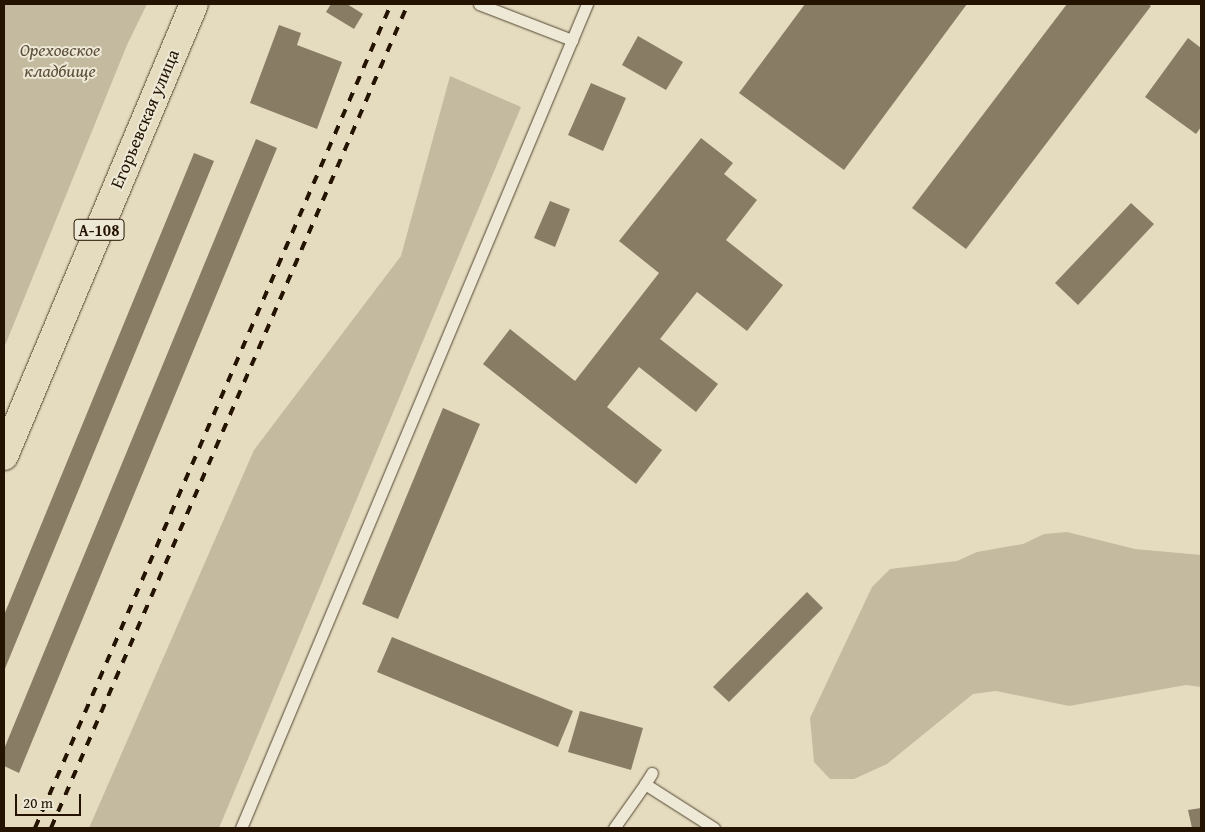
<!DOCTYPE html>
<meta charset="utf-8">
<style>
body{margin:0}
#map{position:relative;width:1205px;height:832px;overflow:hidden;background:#e5dcc0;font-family:"Gentium Book Plus",serif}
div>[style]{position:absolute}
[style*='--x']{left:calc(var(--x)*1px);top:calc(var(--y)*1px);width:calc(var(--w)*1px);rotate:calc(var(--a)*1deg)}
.green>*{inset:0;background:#c4ba9f}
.building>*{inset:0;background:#887c64}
.roads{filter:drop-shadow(0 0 1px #544530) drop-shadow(0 0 1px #544530)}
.lane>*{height:11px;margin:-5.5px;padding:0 5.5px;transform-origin:5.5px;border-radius:5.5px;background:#eee8d6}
.highway>*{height:28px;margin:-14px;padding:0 14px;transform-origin:14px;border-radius:14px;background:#e5dcc0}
.rail>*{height:4px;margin-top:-2px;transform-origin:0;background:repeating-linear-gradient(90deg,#231300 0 9px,transparent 0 18px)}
span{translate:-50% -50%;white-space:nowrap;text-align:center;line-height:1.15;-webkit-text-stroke:4px #eee8d6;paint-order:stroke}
.shield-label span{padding:1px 4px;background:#eee8d6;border:1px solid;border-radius:4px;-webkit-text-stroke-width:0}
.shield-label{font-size:16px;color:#231300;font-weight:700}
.park-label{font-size:18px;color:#5b4d38;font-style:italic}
.street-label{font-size:18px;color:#231300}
.frame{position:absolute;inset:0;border:5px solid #231300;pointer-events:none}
.scale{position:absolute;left:15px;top:794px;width:66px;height:22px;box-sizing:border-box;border:2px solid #231300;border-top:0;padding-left:6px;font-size:15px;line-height:18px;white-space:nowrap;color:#231300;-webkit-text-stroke:4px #eee8d6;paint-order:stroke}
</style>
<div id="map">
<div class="green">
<div style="clip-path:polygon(4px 4px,147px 4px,127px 45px,4px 348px)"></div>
<div style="clip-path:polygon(450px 76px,521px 107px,219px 828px,89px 828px,254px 450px,401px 256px)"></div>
<div style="clip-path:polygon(1067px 532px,1135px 549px,1201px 555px,1201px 687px,1186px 685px,1069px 706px,996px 691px,973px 694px,887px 764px,854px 779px,830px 779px,814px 762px,810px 718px,872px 587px,890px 569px,957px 561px,977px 552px,1023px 544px,1044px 534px)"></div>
</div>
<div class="building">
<div style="clip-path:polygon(331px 4px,347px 4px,363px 14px,354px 29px,326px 12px)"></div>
<div style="clip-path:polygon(805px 4px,967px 4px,844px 170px,739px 93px)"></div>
<div style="clip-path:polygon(1067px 4px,1148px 4px,1151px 6px,966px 249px,912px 208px)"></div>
<div style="clip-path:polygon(279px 25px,301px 33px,297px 45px,342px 62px,317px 129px,250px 103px)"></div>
<div style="clip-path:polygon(638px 36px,683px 62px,666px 90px,622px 65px)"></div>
<div style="clip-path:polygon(1188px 38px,1201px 48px,1201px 127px,1196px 134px,1145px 97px)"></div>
<div style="clip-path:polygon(591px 83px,626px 98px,603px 151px,568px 135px)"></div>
<div style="clip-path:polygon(701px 138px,733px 163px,724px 174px,757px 200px,726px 240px,783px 285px,747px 331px,697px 292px,660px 339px,718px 384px,696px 412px,639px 367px,607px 407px,662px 450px,636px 484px,483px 364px,510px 329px,575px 381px,659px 273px,619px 241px)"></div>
<div style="clip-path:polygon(256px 139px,277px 148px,19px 773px,4px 766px,4px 749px)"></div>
<div style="clip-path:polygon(194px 153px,214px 161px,4px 671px,4px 615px)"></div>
<div style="clip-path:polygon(550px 201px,570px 209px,555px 247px,534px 238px)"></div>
<div style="clip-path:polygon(1131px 203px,1154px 224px,1078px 305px,1055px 283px)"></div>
<div style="clip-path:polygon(443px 408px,480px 424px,398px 619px,362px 604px)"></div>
<div style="clip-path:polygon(807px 592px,823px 608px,729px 702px,713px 687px)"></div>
<div style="clip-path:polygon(392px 637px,573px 711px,558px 747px,377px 672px)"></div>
<div style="clip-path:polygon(580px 711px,643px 728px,631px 770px,568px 752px)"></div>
<div style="clip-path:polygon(1201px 808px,1201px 828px,1192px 828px,1188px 810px)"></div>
</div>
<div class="roads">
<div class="lane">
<div style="--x:479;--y:4;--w:100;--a:21.2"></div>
<div style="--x:645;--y:784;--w:13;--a:-58"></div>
<div style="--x:241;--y:828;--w:894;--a:-67.22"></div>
<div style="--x:614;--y:828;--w:54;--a:-54.8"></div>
<div style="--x:645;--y:784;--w:82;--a:32.5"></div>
</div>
<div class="highway">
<div style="--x:4;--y:456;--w:490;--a:-67.2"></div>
</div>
</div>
<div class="rail">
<div style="--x:35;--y:828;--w:898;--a:-66.63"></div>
<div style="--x:51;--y:828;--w:898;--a:-66.58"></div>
</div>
<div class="shield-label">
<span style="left:99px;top:230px">А-108</span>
</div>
<div class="park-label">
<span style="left:60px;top:61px">Ореховское<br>кладбище</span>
</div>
<div class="street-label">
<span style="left:145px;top:119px;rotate:-67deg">Егорьевская улица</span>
</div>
<div class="frame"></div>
<div class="scale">20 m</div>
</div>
